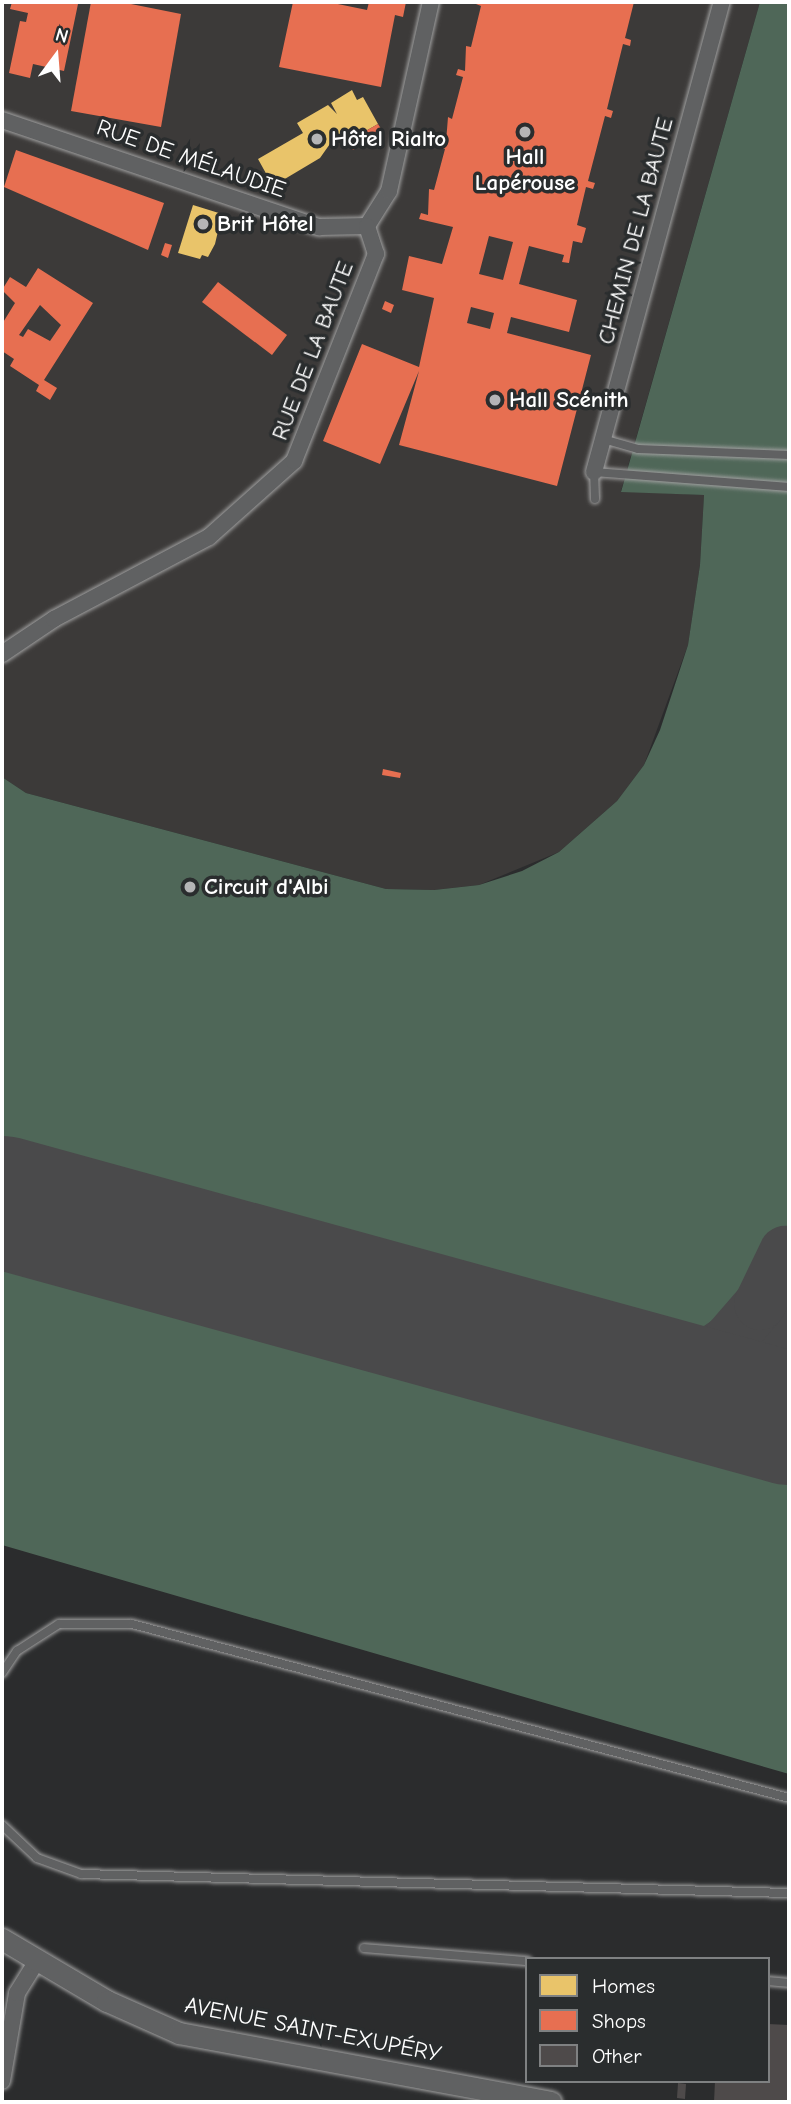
<!DOCTYPE html>
<meta charset="utf-8">
<style>
body{margin:0}
#map{position:relative;width:791px;height:2104px;overflow:hidden;background:#2b2c2d;font-family:"Comic Neue",sans-serif}
div>[style]{position:absolute}
[style*='--x']{left:calc(var(--x)*1px);top:calc(var(--y)*1px);width:calc(var(--w)*1px);rotate:calc(var(--a)*1deg)}
.built>*{inset:0;background:#3c3a39}
.green>*{inset:0;background:#4f6758}
.homes>*{inset:0;background:#e9c46a}
.shops>*{inset:0;background:#e76f51}
.taxiway>*{height:52px;margin:-26px;padding:0 26px;transform-origin:26px;border-radius:26px;background:#4a4a4b}
.runway>*{height:133px;margin:-66.5px;padding:0 66.5px;transform-origin:66.5px;border-radius:66.5px;background:#4a4a4b}
.building>*{inset:0;background:#4e4a4a}
.roads{filter:drop-shadow(0 0 2px #a0a0a0) drop-shadow(0 0 2px #a0a0a0)}
.lane>*{height:8px;margin:-4px;padding:0 4px;transform-origin:4px;border-radius:4px;background:#606162}
.street>*{height:16px;margin:-8px;padding:0 8px;transform-origin:8px;border-radius:8px;background:#606162}
.secondary>*{height:21px;margin:-10.5px;padding:0 10.5px;transform-origin:10.5px;border-radius:10.5px;background:#606162}
.dots>*{width:19px;height:19px;translate:-50% -50%;box-sizing:border-box;border:4px solid #2a2d2e;border-radius:50%}
span{translate:-50% -50%;white-space:nowrap;text-align:center;line-height:1.15;-webkit-text-stroke:7px #2a2d2e;paint-order:stroke}
.poi-label{font-size:23px;color:#fff;font-weight:700}
.left{translate:0 -50%;text-align:left}
.street-label{font-size:23px;color:#fff}
.frame{position:absolute;inset:0;border:4px solid #fff;pointer-events:none}
.legend{position:absolute;left:525px;top:1957px;width:245px;height:126px;box-sizing:border-box;background:#2a2d2e;border:2px solid #7f8182;margin:0;padding:9px 12px;list-style:none;font-size:21px;color:#fff}
.legend li{display:flex;align-items:center;gap:14px;height:35px}
.legend b{width:35px;border:2px solid #7f8182}
.north{position:absolute;left:21px;top:21px;width:70px;height:70px;-webkit-text-stroke:5px #2a2d2e;paint-order:stroke;rotate:16deg;font-size:19px;font-weight:700;line-height:28px;text-align:center;color:#fff}
.north::after{content:'';display:block;margin:auto;width:24px;height:32px;background:#fff;clip-path:polygon(50% 0,100% 100%,50% 72%,0 100%)}
</style>
<div id="map">
<div class="built">
<div style="clip-path:polygon(2px 2px,760px 2px,621px 491px,704px 495px,700px 565px,688px 645px,644px 765px,617px 801px,559px 852px,479px 885px,434px 890px,386px 889px,26px 793px,2px 777px)"></div>
</div>
<div class="green">
<div style="clip-path:polygon(760px 2px,789px 2px,789px 1774px,2px 1545px,2px 777px,26px 793px,386px 889px,434px 890px,479px 885px,522px 871px,559px 852px,617px 801px,644px 765px,660px 730px,688px 645px,700px 565px,704px 495px,621px 492px)"></div>
</div>
<div class="homes">
<div style="clip-path:polygon(352px 90px,357px 100px,363px 97px,378px 124px,348px 141px,332px 141px,320px 158px,273px 186px,258px 159px,303px 133px,297px 123px,328px 105px,337px 114px,331px 103px)"></div>
<div style="clip-path:polygon(193px 205px,222px 214px,215px 244px,208px 257px,202px 255px,200px 259px,178px 253px)"></div>
</div>
<div class="shops">
<div style="clip-path:polygon(12px 2px,78px 4px,64px 71px,33px 64px,30px 78px,9px 73px,20px 21px,26px 22px,28px 13px,10px 9px)"></div>
<div style="clip-path:polygon(91px 2px,121px 2px,181px 14px,161px 127px,71px 111px)"></div>
<div style="clip-path:polygon(293px 2px,328px 2px,367px 10px,369px 2px,406px 2px,403px 17px,395px 15px,381px 87px,279px 67px)"></div>
<div style="clip-path:polygon(evenodd,471px 2px,634px 2px,625px 38px,631px 40px,630px 46px,623px 44px,607px 109px,613px 111px,611px 118px,605px 116px,588px 181px,595px 183px,593px 189px,586px 187px,577px 225px,586px 228px,582px 243px,573px 241px,569px 263px,562px 262px,564px 255px,529px 246px,519px 284px,577px 300px,569px 332px,511px 317px,507px 333px,591px 355px,557px 486px,399px 445px,419px 371px,380px 464px,323px 441px,362px 344px,419px 367px,434px 298px,402px 290px,409px 256px,442px 264px,453px 227px,419px 219px,421px 213px,428px 215px,429px 189px,434px 190px,445px 149px,438px 147px,439px 140px,446px 142px,448px 117px,452px 119px,463px 77px,456px 75px,458px 69px,465px 71px,466px 46px,471px 47px,481px 6px,471px 2px,489px 236px,513px 242px,503px 280px,479px 274px,489px 236px,471px 2px,471px 307px,494px 313px,490px 329px,467px 323px,471px 307px)"></div>
<div style="clip-path:polygon(378px 124px,383px 132px,353px 150px,348px 141px)"></div>
<div style="clip-path:polygon(16px 150px,164px 203px,148px 250px,4px 187px)"></div>
<div style="clip-path:polygon(165px 243px,172px 245px,168px 258px,161px 255px)"></div>
<div style="clip-path:polygon(evenodd,38px 268px,93px 303px,44px 380px,57px 388px,50px 400px,36px 391px,39px 385px,10px 366px,14px 359px,2px 351px,2px 324px,15px 303px,2px 290px,10px 277px,26px 287px,38px 268px,40px 305px,61px 325px,50px 341px,28px 329px,23px 337px,19px 335px,40px 305px)"></div>
<div style="clip-path:polygon(218px 282px,287px 335px,272px 355px,202px 302px)"></div>
<div style="clip-path:polygon(385px 301px,394px 305px,391px 313px,382px 309px)"></div>
<div style="clip-path:polygon(383px 769px,401px 773px,400px 778px,382px 775px)"></div>
</div>
<div class="taxiway">
<div style="--x:784;--y:1267;--w:54;--a:95.3"></div>
<div style="--x:779;--y:1321;--w:55;--a:79.5"></div>
<div style="--x:627;--y:1373;--w:66;--a:-6.9"></div>
<div style="--x:693;--y:1365;--w:42;--a:-34.4"></div>
<div style="--x:728;--y:1341;--w:49;--a:-49.1"></div>
<div style="--x:760;--y:1304;--w:58;--a:-64.3"></div>
</div>
<div class="runway">
<div style="--x:2;--y:1202;--w:816;--a:15.35"></div>
</div>
<div class="building">
<div style="clip-path:polygon(768px 2024px,789px 2025px,789px 2102px,714px 2102px,715px 2081px,768px 2081px)"></div>
<div style="clip-path:polygon(678px 2083px,686px 2084px,685px 2099px,677px 2098px)"></div>
</div>
<div class="roads">
<div class="lane">
<div style="--x:603;--y:439;--w:36;--a:16"></div>
<div style="--x:638;--y:449;--w:151;--a:2.3"></div>
<div style="--x:595;--y:499;--w:27;--a:-92"></div>
<div style="--x:594;--y:472;--w:196;--a:4.4"></div>
<div style="--x:2;--y:1673;--w:27;--a:-56"></div>
<div style="--x:17;--y:1651;--w:50;--a:-32.7"></div>
<div style="--x:59;--y:1624;--w:73;--a:0"></div>
<div style="--x:132;--y:1624;--w:680;--a:14.83"></div>
<div style="--x:2;--y:1825;--w:48;--a:43.3"></div>
<div style="--x:37;--y:1858;--w:47;--a:20"></div>
<div style="--x:81;--y:1874;--w:708;--a:1.54"></div>
<div style="--x:364;--y:1948;--w:164;--a:4.6"></div>
<div style="--x:768;--y:1981;--w:21;--a:5"></div>
</div>
<div class="street">
<div style="--x:2;--y:120;--w:335;--a:18.7"></div>
<div style="--x:319;--y:227;--w:48;--a:-1.2"></div>
<div style="--x:367;--y:226;--w:41;--a:-57.8"></div>
<div style="--x:389;--y:191;--w:194;--a:-77.5"></div>
<div style="--x:594;--y:472;--w:487;--a:-74.8"></div>
<div style="--x:2;--y:654;--w:63;--a:-33.9"></div>
<div style="--x:54;--y:619;--w:175;--a:-27.9"></div>
<div style="--x:209;--y:537;--w:114;--a:-41.8"></div>
<div style="--x:294;--y:461;--w:223;--a:-68.4"></div>
<div style="--x:376;--y:254;--w:29;--a:-108"></div>
<div style="--x:2;--y:2081;--w:89;--a:-80.3"></div>
<div style="--x:17;--y:1993;--w:40;--a:-58"></div>
</div>
<div class="secondary">
<div style="--x:2;--y:1939;--w:122;--a:30.6"></div>
<div style="--x:107;--y:2001;--w:79;--a:24"></div>
<div style="--x:179;--y:2033;--w:378;--a:10.5"></div>
</div>
</div>
<div class="dots">
<div style="left:525px;top:132px;background:#b5b5b6"></div>
<div style="left:317px;top:139px;background:#b5b5b6"></div>
<div style="left:203px;top:224px;background:#b5b5b6"></div>
<div style="left:495px;top:400px;background:#b5b5b6"></div>
<div style="left:190px;top:887px;background:#b5b5b6"></div>
</div>
<div class="poi-label">
<span class="left" style="left:331px;top:139px">Hôtel Rialto</span>
<span style="left:525px;top:170px">Hall<br>Lapérouse</span>
<span class="left" style="left:217px;top:224px">Brit Hôtel</span>
<span class="left" style="left:509px;top:400px">Hall Scénith</span>
<span class="left" style="left:204px;top:887px">Circuit d'Albi</span>
</div>
<div class="street-label">
<span style="left:191px;top:159px;rotate:19deg">RUE DE MÉLAUDIE</span>
<span style="left:636px;top:231px;rotate:-75deg">CHEMIN DE LA BAUTE</span>
<span style="left:313px;top:351px;rotate:-69deg">RUE DE LA BAUTE</span>
<span style="left:313px;top:2030px;rotate:11deg">AVENUE SAINT-EXUPÉRY</span>
</div>
<div class="frame"></div>
<ul class="legend">
<li><b style="height:19px;background:#e9c46a"></b>Homes</li>
<li><b style="height:19px;background:#e76f51"></b>Shops</li>
<li><b style="height:19px;background:#4e4a4a"></b>Other</li>
</ul>
<div class="north">N</div>
</div>
